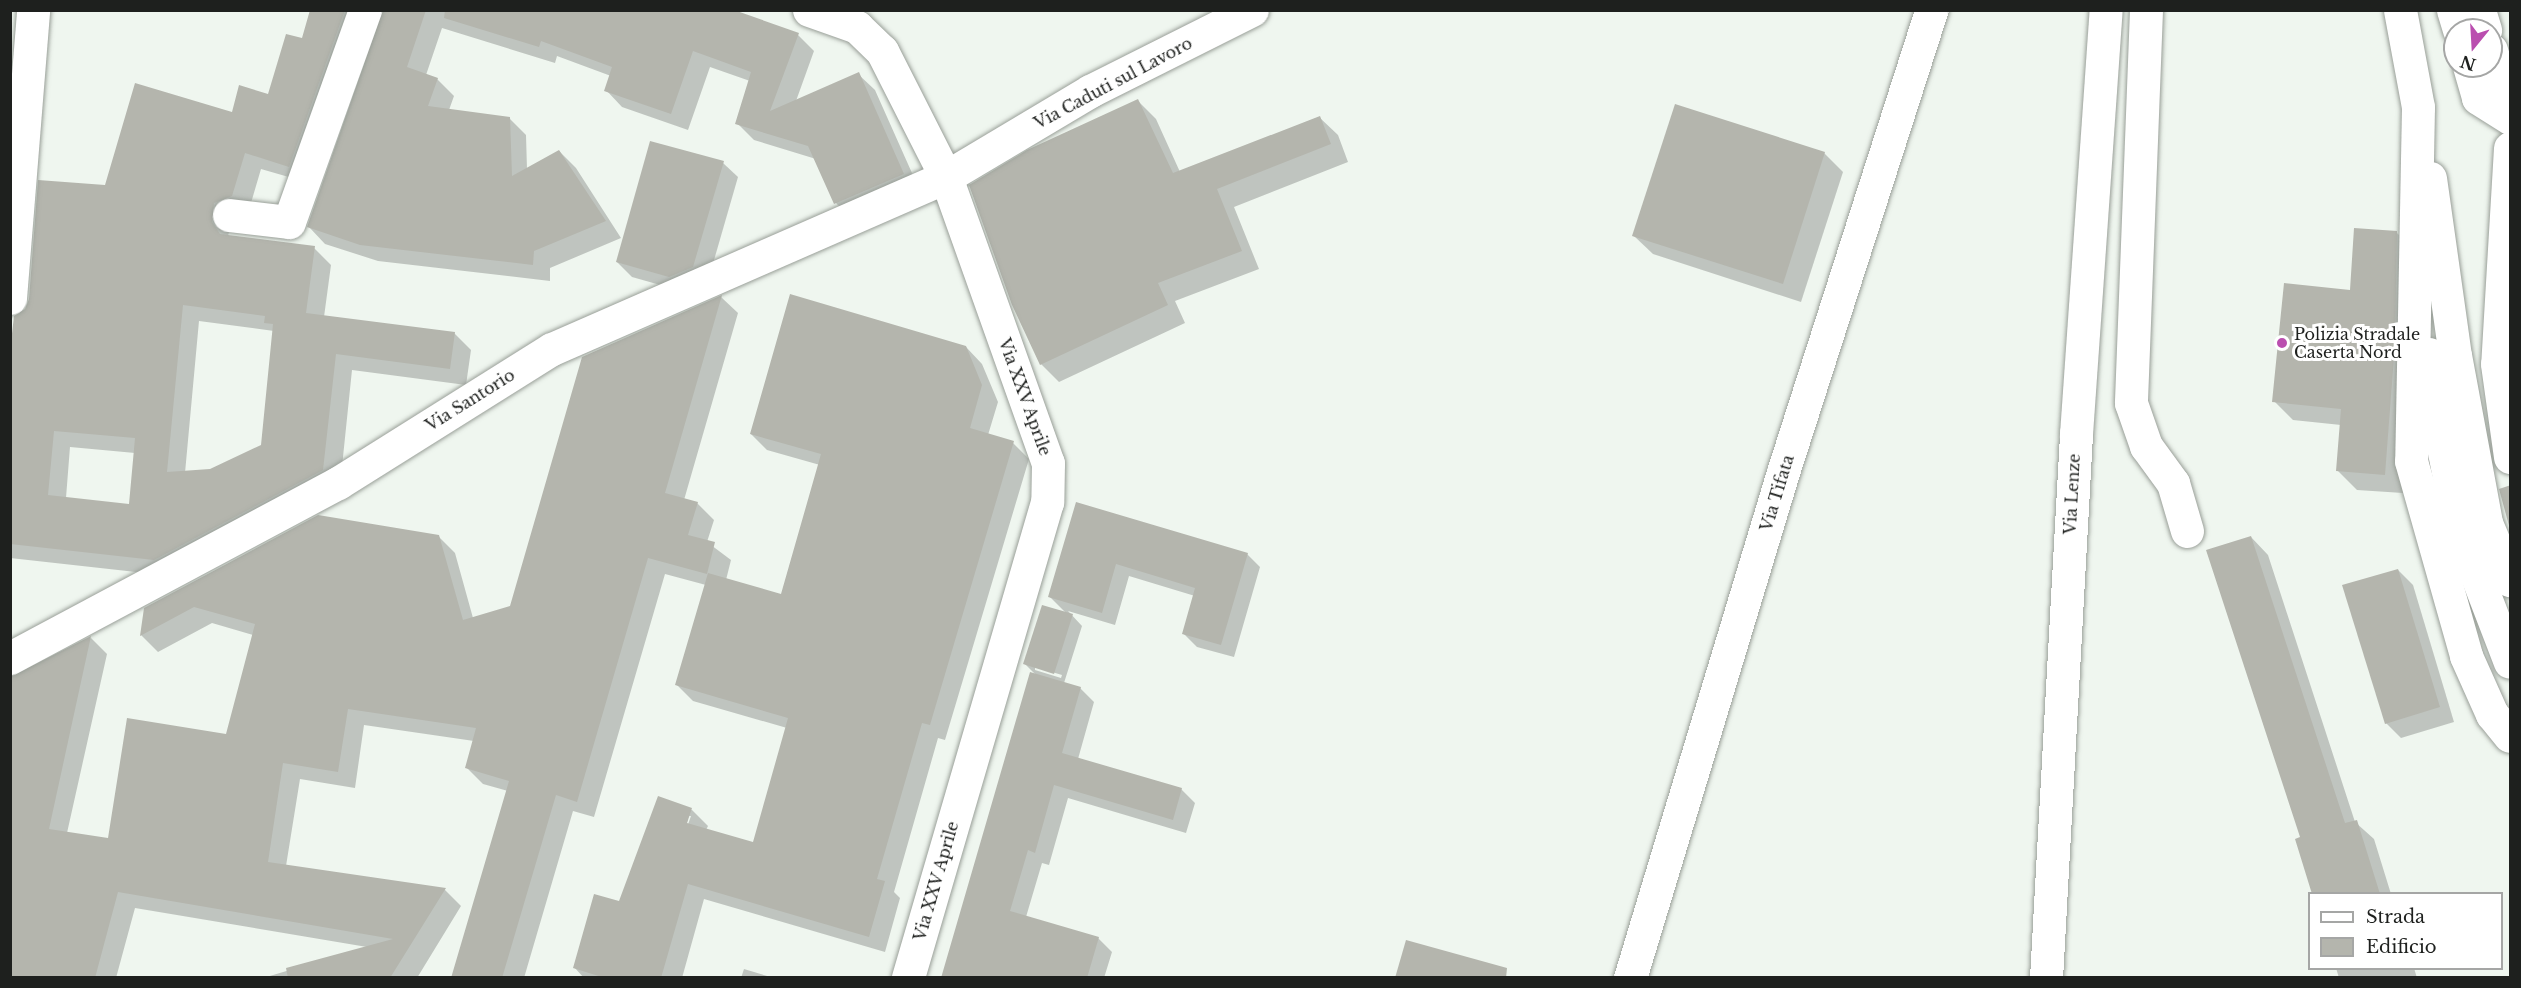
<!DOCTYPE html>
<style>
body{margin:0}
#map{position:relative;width:2521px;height:988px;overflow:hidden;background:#eff6ef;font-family:"Libre Baskerville",serif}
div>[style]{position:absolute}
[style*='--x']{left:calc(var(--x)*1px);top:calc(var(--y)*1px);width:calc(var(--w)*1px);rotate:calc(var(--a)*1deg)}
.shadow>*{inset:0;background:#0003}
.building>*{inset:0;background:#b4b5ad}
.roads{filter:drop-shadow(0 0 2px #999f98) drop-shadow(0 0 2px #999f98)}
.minor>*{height:33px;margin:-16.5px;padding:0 16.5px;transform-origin:16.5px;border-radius:16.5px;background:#fff}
.major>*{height:33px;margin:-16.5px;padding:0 16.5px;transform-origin:16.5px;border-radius:16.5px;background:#fff}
.highway>*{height:33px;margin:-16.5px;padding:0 16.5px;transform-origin:16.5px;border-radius:16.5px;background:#fff}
.dots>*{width:16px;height:16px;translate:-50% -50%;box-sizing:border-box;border:3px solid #fff;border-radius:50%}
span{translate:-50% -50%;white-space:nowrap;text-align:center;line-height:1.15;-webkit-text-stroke:6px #fff;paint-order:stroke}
.street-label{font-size:16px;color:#1e201e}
.poi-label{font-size:16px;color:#1e201e}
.left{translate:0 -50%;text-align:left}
.frame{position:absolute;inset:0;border:12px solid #1e201e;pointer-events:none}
.legend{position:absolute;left:2308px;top:892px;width:195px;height:78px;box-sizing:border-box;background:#fff;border:2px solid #a5a6a5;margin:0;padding:8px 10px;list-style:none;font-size:18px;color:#1e201e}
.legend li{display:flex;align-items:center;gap:12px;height:30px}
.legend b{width:30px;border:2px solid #a5a6a5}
.north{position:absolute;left:2443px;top:18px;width:60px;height:60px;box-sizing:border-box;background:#fff;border:2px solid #a5a6a5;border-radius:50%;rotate:198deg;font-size:16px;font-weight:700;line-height:24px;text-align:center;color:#1e201e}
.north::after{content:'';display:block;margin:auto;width:21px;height:27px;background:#ba4eaf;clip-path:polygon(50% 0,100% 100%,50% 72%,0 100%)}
</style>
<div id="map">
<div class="shadow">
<div style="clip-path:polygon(evenodd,311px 10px,379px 10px,306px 182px,261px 169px,248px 213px,231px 220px,228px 237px,314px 248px,331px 265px,324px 317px,454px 333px,471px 350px,466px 385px,352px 370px,340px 486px,172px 576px,10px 558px,10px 360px,26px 310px,106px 186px,269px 96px,303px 40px,311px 10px,199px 321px,274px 331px,262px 446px,211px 471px,185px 473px,199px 321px,311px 10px,70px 447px,135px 453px,130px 505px,66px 498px,70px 447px)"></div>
<div style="clip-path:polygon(383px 10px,732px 10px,798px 35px,814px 51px,796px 101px,858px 74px,875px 90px,920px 191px,852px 220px,836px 203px,816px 159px,754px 140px,737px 123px,750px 81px,710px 67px,688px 130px,622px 107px,606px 90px,611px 76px,557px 56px,555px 63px,442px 28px,426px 75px,437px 79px,454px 96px,449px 110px,509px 118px,526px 135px,527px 169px,559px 151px,576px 168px,621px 238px,550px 268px,550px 281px,378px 261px,325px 244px,309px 227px)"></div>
<div style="clip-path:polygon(1138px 101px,1156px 119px,1180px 172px,1319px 117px,1338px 135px,1348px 162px,1234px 207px,1259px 269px,1175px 301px,1185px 323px,1059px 382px,1041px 364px)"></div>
<div style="clip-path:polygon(1824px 153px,1843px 172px,1801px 302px,1653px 254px,1634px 236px)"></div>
<div style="clip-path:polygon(723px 163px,738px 177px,708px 281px,685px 292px,632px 277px,617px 262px)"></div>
<div style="clip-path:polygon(2396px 232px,2415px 251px,2403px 493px,2357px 490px,2338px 471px,2341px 425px,2293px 420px,2274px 401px)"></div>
<div style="clip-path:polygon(evenodd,721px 297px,738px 313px,684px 500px,697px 503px,714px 520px,707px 542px,731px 560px,726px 580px,782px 596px,820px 465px,767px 450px,751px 434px,966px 347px,982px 364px,998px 402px,988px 435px,1013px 443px,1029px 459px,945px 740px,938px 738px,894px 892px,900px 898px,885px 952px,704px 899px,682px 978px,584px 978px,574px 967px,620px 903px,659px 798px,692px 810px,708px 826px,706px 830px,754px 844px,787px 728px,693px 701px,677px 685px,706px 585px,665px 574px,594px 817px,573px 811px,524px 978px,453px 978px,508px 791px,483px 784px,466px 767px,474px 741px,364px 725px,355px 788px,300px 779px,286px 866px,445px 890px,461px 906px,417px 978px,263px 978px,367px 947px,135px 908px,116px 978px,10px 978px,10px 676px,19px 676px,91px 638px,107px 654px,67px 833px,109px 840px,227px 736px,253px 635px,212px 623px,158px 652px,141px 635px,146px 609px,438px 536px,455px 553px,473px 618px,512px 607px,583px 358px,721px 297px,688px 816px,691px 816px,686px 830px,688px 816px)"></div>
<div style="clip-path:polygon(evenodd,1077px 504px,1247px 554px,1260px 567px,1234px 657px,1197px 647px,1184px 634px,1195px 596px,1129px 576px,1115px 625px,1068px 611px,1082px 626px,1064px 683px,1080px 688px,1094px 702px,1078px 759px,1181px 789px,1195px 803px,1186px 833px,1068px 798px,1049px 865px,1042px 863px,1026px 917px,1098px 938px,1112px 952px,1104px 978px,943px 978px,1036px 675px,1025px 664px,1067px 614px,1050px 597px,1077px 504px,1035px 667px,1062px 675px,1061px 678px,1035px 670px,1035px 667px)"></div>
<div style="clip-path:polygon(2251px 537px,2268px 555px,2355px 822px,2374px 839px,2391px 894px,2313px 894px)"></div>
<div style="clip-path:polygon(2398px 570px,2413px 585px,2454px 722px,2401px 738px,2386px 723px)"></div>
<div style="clip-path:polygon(2336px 968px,2414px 968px,2417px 978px,2339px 978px)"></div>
<div style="clip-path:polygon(744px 969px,774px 978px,741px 978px)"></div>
</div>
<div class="building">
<div style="clip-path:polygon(evenodd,310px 10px,345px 10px,289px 167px,245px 153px,232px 196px,214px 203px,212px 222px,220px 234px,315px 246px,306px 313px,455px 332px,450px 369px,336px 354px,323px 470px,154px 560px,10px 544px,10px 351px,14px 316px,25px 309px,29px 299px,38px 180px,105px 185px,135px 83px,232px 112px,239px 85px,268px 94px,286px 34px,302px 38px,310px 10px,183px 305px,265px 316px,264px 323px,273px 324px,261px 445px,210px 469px,167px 472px,183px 305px,310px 10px,54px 431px,135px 438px,129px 504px,48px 495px,54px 431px)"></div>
<div style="clip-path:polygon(383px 10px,426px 10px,407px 67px,438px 78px,428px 106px,510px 117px,512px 176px,559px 150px,606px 221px,534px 251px,533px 265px,360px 245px,307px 227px)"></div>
<div style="clip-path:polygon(445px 10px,734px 10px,799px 33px,770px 111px,859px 72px,904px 174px,834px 204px,808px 146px,735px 124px,751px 72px,693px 51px,671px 114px,604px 91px,612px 67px,541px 41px,539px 47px,444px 18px)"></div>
<div style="clip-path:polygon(1138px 99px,1173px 173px,1320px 116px,1331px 144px,1217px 189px,1242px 251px,1158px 283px,1168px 305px,1040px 365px,1012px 305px,969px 185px,1027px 150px)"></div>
<div style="clip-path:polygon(1675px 104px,1825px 152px,1783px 284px,1632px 236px)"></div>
<div style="clip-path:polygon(650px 141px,724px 161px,693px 267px,669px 277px,616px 262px)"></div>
<div style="clip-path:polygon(2354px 228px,2397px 231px,2395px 343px,2385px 475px,2336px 471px,2341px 409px,2272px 402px,2284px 283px,2350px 290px)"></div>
<div style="clip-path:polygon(790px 294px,966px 346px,982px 385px,970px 428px,1014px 441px,930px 725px,922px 723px,877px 879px,885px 881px,869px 937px,688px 884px,661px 978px,605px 978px,573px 968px,594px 894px,619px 901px,658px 796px,692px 808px,687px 823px,753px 842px,788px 718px,675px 685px,708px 573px,781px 594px,821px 454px,750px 434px)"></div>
<div style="clip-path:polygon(722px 295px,665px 493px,698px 502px,688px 535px,715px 542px,707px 574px,648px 558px,577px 802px,556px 795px,502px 978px,451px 978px,509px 781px,465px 768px,476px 728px,348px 709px,338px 772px,283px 763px,268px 862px,446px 888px,390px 978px,288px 978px,286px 968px,393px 939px,118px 892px,95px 978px,10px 978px,10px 677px,91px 636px,49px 829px,108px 838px,127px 718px,226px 734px,255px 624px,194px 607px,140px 636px,144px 608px,318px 515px,439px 535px,463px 620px,510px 606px,582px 357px)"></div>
<div style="clip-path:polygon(2511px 485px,2511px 533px,2499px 489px)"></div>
<div style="clip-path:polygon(1076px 502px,1248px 553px,1221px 645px,1182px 634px,1195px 588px,1116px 564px,1102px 613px,1048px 597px)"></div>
<div style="clip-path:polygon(2251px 536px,2345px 823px,2357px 820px,2380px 894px,2312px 894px,2295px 839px,2300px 837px,2206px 550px)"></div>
<div style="clip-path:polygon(2398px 569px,2440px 707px,2385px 724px,2342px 585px)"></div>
<div style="clip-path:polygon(1042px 605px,1073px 614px,1054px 674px,1023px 664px)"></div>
<div style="clip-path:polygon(1030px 672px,1081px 687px,1062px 753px,1182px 788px,1173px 820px,1054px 785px,1035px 853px,1028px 850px,1010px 911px,1099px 937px,1087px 978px,941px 978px)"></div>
<div style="clip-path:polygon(1406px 940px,1507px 968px,1506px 978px,1395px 978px)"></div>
</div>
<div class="roads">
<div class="minor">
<div style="--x:809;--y:10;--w:51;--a:19.5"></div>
<div style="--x:857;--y:27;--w:35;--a:44"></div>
<div style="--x:882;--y:51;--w:141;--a:63.1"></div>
<div style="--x:946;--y:177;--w:304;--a:70.4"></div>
<div style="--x:1048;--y:463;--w:39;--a:91"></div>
<div style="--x:1047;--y:502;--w:496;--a:106.3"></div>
<div style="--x:2146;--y:10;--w:393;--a:92.2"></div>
<div style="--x:2131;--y:403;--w:46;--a:70.8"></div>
<div style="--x:2146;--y:446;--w:46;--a:53.9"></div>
<div style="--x:2173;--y:483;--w:50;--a:73.7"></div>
<div style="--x:2453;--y:10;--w:21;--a:73"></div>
<div style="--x:2469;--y:66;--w:33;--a:74"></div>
<div style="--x:2478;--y:98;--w:38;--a:32"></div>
<div style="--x:229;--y:215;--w:60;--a:6.7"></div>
<div style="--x:289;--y:222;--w:225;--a:-70.3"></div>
<div style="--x:10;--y:298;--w:289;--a:-85.4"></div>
<div style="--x:10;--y:658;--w:372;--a:-28.1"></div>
<div style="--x:338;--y:483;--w:252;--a:-32.1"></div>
<div style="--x:552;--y:349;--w:430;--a:-23.6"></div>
<div style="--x:946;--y:177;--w:168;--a:-30.8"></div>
<div style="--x:1090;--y:91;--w:181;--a:-26.6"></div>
<div style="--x:1630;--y:978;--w:532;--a:-73.17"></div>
<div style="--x:1784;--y:469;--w:482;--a:-72.2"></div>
<div style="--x:2046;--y:978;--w:545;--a:-86.84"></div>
<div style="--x:2076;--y:434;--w:425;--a:-86"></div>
</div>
<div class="major">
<div style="--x:2400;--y:10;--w:99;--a:79.5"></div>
<div style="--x:2479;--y:10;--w:21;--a:73"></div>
<div style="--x:2491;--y:50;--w:66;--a:73.2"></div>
</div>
<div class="highway">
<div style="--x:2418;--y:107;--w:354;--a:91.1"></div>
<div style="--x:2411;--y:461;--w:203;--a:74.2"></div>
<div style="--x:2466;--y:656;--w:64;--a:65.9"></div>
<div style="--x:2492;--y:714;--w:28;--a:51"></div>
<div style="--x:2510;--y:148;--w:216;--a:93.4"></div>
<div style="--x:2497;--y:364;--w:94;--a:82"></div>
<div style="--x:2430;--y:178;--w:179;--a:82"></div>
<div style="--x:2455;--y:355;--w:171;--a:79.5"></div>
<div style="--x:2486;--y:523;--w:62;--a:67.2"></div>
<div style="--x:2429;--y:354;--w:33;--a:87"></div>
<div style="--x:2431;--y:387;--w:148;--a:78.7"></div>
<div style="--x:2460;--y:532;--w:139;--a:69"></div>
</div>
</div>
<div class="dots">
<div style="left:2282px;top:343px;background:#ba4eaf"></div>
</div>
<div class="street-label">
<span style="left:1113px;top:83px;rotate:-28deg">Via Caduti sul Lavoro</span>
<span style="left:1025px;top:397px;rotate:70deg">Via XXV Aprile</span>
<span style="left:470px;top:400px;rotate:-32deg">Via Santorio</span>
<span style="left:1777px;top:493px;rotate:-73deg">Via Tifata</span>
<span style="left:2072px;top:494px;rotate:-87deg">Via Lenze</span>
<span style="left:936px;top:881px;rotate:-74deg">Via XXV Aprile</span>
</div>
<div class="poi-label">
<span class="left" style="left:2294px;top:343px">Polizia Stradale<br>Caserta Nord</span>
</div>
<div class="frame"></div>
<ul class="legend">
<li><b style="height:8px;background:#fff"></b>Strada</li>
<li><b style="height:16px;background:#b4b5ad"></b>Edificio</li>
</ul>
<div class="north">N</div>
</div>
